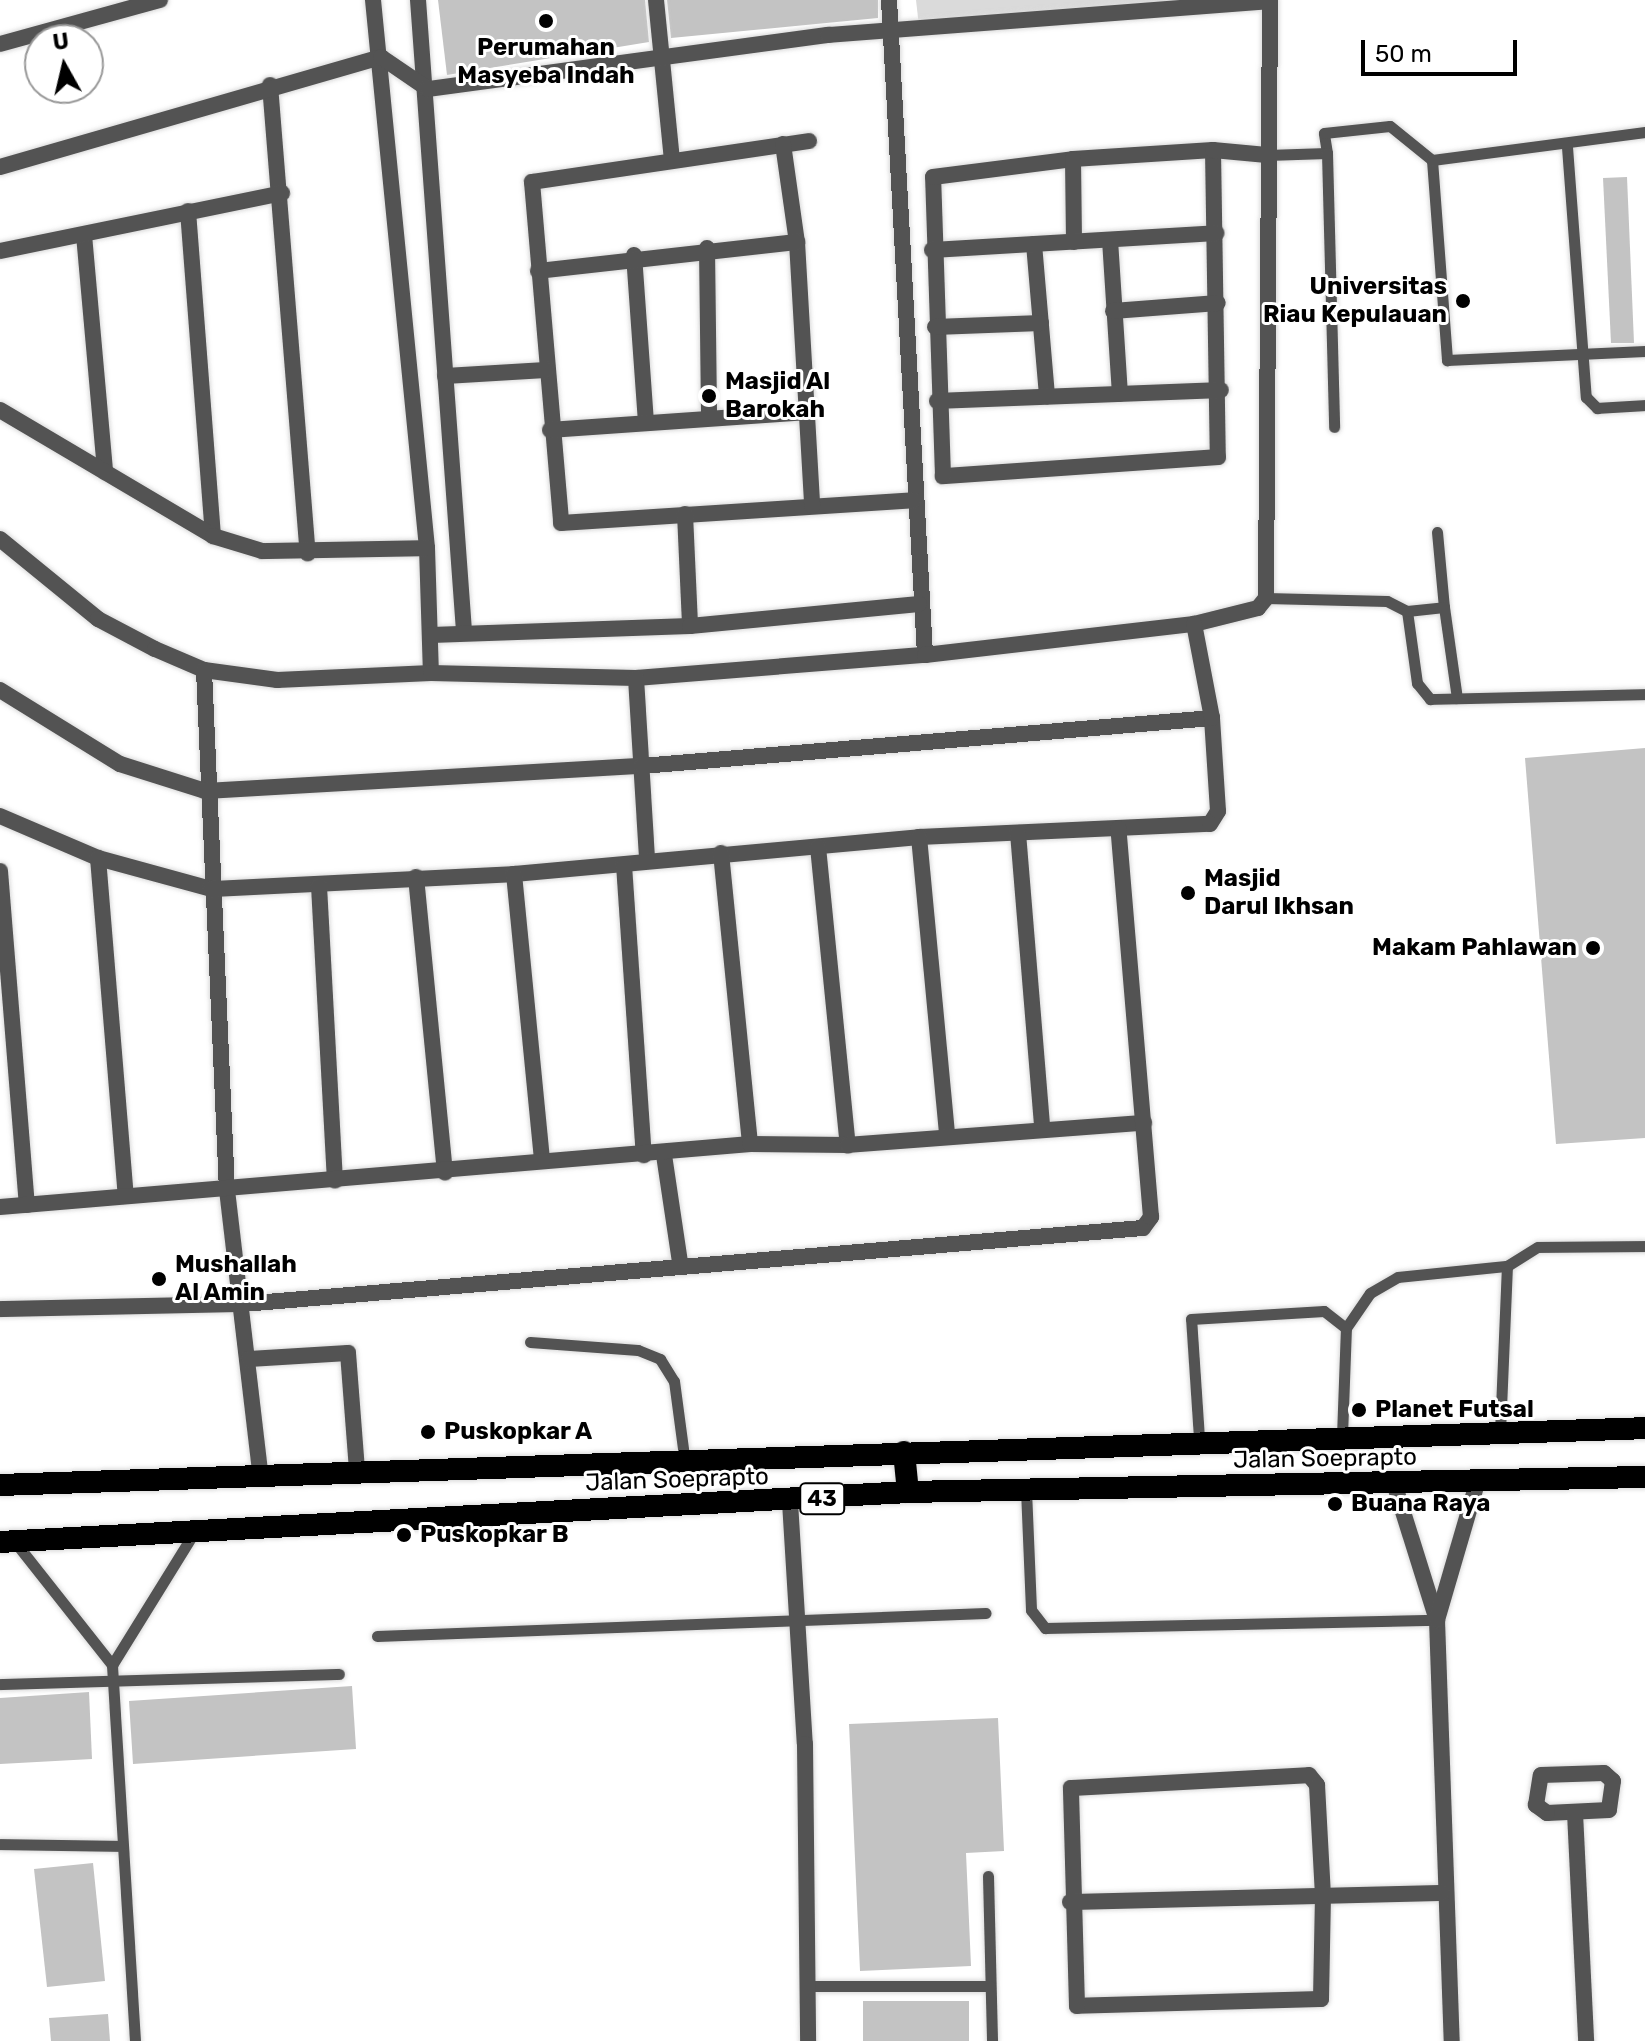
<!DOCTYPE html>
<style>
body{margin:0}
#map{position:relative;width:1645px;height:2041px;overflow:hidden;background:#fff;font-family:Rubik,sans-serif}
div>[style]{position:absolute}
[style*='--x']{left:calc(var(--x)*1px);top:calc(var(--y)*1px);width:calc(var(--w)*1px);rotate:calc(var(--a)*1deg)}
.green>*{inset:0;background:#dadada}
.building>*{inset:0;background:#c3c3c3}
.roads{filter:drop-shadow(0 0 2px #dbdbdb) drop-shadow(0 0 2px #dbdbdb)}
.service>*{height:11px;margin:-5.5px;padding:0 5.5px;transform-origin:5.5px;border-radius:5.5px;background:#535353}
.minor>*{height:16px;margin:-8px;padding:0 8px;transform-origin:8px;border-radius:8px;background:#535353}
.trunk>*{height:22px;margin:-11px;padding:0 11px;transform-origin:11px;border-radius:11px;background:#000}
.dots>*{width:22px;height:22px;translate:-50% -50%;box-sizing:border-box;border:4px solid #fff;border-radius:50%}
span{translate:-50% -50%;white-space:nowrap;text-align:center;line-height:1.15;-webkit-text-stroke:6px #fff;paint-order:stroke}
.shield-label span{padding:2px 6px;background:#fff;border:2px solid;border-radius:6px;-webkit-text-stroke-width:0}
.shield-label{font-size:22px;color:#000;font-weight:700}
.poi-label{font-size:24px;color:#000;font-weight:700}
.right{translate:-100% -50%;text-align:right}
.left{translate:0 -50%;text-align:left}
.street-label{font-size:24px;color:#000}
.north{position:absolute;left:24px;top:24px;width:80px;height:80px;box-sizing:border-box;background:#fff;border:2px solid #999;border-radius:50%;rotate:352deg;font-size:22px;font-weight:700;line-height:32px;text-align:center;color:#000}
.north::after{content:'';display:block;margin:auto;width:28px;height:36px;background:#000;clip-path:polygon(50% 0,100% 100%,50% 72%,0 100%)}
.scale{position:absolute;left:1361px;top:40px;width:156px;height:36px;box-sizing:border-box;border:4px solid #000;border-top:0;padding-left:10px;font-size:24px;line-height:28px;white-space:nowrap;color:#000;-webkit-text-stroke:6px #fff;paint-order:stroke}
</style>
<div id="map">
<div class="green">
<div style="clip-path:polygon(916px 0,1259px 0,920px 35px)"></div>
</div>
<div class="building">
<div style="clip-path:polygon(438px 0,645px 0,649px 42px,447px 75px)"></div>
<div style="clip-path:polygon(667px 0,878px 0,878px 18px,671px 38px)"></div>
<div style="clip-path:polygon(1627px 177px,1634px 343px,1611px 343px,1603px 178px)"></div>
<div style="clip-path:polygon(1645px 748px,1645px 1138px,1556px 1144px,1525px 758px)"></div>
<div style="clip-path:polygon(352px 1686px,356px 1749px,133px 1764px,129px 1701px)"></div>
<div style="clip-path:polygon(89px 1692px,92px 1759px,0 1764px,0 1698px)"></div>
<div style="clip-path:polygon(998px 1718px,1004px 1851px,966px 1853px,971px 1966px,860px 1971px,849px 1724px)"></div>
<div style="clip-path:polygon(93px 1863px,105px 1981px,47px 1987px,34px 1869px)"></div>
<div style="clip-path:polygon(863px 2001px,969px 2001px,969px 2041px,863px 2041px)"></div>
<div style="clip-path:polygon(108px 2014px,110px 2041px,51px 2041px,49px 2018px)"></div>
</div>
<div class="roads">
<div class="service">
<div style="--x:1567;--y:147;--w:251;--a:85.7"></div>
<div style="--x:1586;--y:397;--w:16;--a:45"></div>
<div style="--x:1597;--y:408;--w:48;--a:-3.6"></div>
<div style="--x:1327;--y:153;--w:20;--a:-99"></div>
<div style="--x:1324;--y:133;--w:66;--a:-6.1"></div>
<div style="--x:1390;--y:126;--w:54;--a:39"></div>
<div style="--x:1432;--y:160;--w:201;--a:85.7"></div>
<div style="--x:1447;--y:360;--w:198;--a:-2.6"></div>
<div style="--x:1267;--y:155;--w:60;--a:-1.9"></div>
<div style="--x:1327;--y:153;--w:274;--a:88.5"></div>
<div style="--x:1432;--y:160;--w:215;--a:-7.5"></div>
<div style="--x:1437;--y:532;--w:75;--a:84.7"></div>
<div style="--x:1266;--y:598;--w:121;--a:1.4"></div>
<div style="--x:1387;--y:601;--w:22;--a:27"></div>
<div style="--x:1407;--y:611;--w:73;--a:82.1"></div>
<div style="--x:1417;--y:683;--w:21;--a:51"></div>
<div style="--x:1430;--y:699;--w:215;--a:-1.3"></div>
<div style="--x:1407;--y:611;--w:37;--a:-6"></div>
<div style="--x:1444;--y:607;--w:92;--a:81.9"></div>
<div style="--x:530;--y:1342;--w:108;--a:4.2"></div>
<div style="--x:638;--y:1350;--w:24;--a:22"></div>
<div style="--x:660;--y:1359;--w:26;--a:58"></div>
<div style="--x:674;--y:1381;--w:76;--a:82.4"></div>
<div style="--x:1500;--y:1432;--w:166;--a:-87.6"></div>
<div style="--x:1507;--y:1266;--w:36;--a:-32"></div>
<div style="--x:1538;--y:1247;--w:107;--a:-0.5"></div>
<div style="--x:1342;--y:1436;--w:108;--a:-87.9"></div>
<div style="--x:1346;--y:1328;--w:42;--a:-55.6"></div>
<div style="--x:1370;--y:1293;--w:32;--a:-30"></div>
<div style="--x:1398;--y:1277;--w:110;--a:-5.8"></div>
<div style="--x:1199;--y:1438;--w:119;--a:-93.8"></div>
<div style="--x:1191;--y:1319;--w:133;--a:-3.4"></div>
<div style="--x:1324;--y:1311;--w:28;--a:38"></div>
<div style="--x:1026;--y:1490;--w:120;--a:87.6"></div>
<div style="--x:1031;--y:1610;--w:23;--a:52"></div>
<div style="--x:1045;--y:1628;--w:392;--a:-1.2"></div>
<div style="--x:15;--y:1542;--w:157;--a:51.7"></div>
<div style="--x:112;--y:1665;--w:158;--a:-58.2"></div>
<div style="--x:377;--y:1636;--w:609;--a:-2.16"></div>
<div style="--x:112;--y:1665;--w:377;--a:86.5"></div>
<div style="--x:0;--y:1684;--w:339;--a:-1.7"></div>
<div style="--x:0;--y:1844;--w:121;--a:0.9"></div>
<div style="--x:988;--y:1876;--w:165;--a:88.6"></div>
<div style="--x:807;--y:1986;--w:183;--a:0"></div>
</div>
<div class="minor">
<div style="--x:373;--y:0;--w:551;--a:84.37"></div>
<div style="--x:427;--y:548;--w:125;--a:88.2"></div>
<div style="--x:418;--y:0;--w:633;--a:85.83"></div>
<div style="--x:656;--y:0;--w:160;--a:84.3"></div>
<div style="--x:889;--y:0;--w:656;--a:86.85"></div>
<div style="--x:0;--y:44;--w:166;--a:-15.4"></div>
<div style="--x:270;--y:85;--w:470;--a:85.4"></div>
<div style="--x:809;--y:141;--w:280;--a:171.6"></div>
<div style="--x:532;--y:182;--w:342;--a:85.1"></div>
<div style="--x:561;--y:523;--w:353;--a:-3.7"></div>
<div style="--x:783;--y:144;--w:99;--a:81.9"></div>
<div style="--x:797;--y:242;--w:264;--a:86.7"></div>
<div style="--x:1213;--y:150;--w:307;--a:89.1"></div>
<div style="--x:1218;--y:457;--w:276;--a:176"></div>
<div style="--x:943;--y:476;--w:299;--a:-91.9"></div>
<div style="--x:933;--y:177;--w:141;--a:-7.3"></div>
<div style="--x:1073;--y:159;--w:140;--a:-3.7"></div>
<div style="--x:1213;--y:150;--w:54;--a:5.3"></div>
<div style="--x:1073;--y:159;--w:83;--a:89.3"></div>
<div style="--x:0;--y:167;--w:397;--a:-16.1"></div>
<div style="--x:381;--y:57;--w:57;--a:34.2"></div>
<div style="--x:428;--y:89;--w:404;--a:-7.7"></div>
<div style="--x:828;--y:35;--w:443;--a:-4.4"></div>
<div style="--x:188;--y:211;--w:326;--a:85.6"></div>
<div style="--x:84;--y:235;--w:238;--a:84.9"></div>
<div style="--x:1110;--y:240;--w:154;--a:86.3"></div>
<div style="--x:1034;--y:244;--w:153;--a:85.1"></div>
<div style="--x:707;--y:248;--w:170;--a:89.3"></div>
<div style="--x:932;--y:250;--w:285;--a:-3.4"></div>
<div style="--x:0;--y:251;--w:288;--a:-11.6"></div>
<div style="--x:634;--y:255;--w:166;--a:85.9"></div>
<div style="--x:538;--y:271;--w:261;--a:-6.4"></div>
<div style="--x:1113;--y:311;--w:105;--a:-4.4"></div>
<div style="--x:935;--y:327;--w:106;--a:-2.2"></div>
<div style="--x:445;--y:376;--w:101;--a:-3.4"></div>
<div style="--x:937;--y:401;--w:284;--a:-2.2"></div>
<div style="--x:0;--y:410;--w:247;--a:30.6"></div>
<div style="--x:213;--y:536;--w:51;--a:17"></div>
<div style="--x:262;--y:551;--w:165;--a:-1"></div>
<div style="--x:550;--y:430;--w:258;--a:-4"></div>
<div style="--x:685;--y:514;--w:112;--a:87.4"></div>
<div style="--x:0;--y:539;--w:127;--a:39.2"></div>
<div style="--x:98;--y:619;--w:64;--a:27.8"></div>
<div style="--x:155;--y:649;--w:53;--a:23.2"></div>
<div style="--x:204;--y:670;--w:74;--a:7.8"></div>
<div style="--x:277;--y:680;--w:154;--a:-2.6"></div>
<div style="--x:431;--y:673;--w:205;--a:1.4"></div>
<div style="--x:636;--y:678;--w:290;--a:-4.6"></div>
<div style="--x:925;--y:655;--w:271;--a:-6.6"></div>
<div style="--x:1194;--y:624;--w:66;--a:-14"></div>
<div style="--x:1258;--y:608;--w:13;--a:-51"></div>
<div style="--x:1266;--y:598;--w:598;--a:-89.62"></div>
<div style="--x:431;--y:635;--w:259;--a:-2"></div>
<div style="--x:690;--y:626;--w:230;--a:-5.5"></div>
<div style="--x:204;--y:670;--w:521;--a:87.47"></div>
<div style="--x:227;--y:1190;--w:285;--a:83.3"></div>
<div style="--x:636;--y:678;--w:180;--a:86.5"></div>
<div style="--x:0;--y:690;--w:141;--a:31.7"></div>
<div style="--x:120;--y:764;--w:89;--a:17.6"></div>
<div style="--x:205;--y:791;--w:438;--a:-3.3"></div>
<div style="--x:642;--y:766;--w:572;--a:-4.81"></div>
<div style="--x:0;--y:816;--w:107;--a:23.2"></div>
<div style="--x:98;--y:858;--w:117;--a:15.3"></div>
<div style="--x:211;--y:889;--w:303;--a:-2.8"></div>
<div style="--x:514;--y:874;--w:407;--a:-5.2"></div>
<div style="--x:919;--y:837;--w:291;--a:-2.6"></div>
<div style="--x:1210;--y:824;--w:15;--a:-58"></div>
<div style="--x:1218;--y:811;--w:93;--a:-93.7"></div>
<div style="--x:1212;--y:718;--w:96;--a:-100.8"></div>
<div style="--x:1018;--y:833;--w:296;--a:85.3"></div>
<div style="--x:919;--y:837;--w:296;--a:84.6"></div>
<div style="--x:818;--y:847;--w:300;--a:84.3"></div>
<div style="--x:721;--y:853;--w:292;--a:84.3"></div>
<div style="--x:98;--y:858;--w:339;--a:85.3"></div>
<div style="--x:624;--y:865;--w:291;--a:86.1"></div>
<div style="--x:0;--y:871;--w:335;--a:85.4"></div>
<div style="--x:514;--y:874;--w:286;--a:84.4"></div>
<div style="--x:416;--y:877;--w:297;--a:84.4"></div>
<div style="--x:319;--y:886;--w:295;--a:86.9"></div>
<div style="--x:664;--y:1155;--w:108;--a:81.5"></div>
<div style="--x:0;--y:1207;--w:753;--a:-4.8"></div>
<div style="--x:750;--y:1144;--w:98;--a:0.6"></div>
<div style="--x:848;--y:1145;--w:297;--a:-4.3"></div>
<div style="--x:0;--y:1309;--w:243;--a:-1.2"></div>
<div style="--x:243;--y:1304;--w:903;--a:-4.83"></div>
<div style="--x:1143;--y:1228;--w:14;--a:-54"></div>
<div style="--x:1151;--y:1217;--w:390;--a:-94.8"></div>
<div style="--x:249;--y:1359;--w:99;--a:-3.5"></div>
<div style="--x:348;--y:1353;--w:116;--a:85.6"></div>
<div style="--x:1394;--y:1483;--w:144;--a:72.6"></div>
<div style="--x:1437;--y:1620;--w:421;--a:88"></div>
<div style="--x:790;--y:1502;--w:242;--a:86.5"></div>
<div style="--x:805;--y:1744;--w:297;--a:89.4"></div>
<div style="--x:1437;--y:1620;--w:143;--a:-73.7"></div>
<div style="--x:1604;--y:1773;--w:12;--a:42"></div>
<div style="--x:1613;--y:1781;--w:29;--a:98"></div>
<div style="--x:1609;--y:1810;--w:62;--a:177.2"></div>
<div style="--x:1547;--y:1813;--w:14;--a:-144"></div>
<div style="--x:1536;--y:1805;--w:30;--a:-81"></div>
<div style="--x:1541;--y:1775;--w:63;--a:-1.8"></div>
<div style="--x:1309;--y:1775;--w:13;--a:51"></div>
<div style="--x:1317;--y:1785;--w:110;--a:86.9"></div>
<div style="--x:1323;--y:1895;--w:104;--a:91.1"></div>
<div style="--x:1321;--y:1999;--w:244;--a:178.4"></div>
<div style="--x:1077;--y:2006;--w:218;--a:-91.6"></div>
<div style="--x:1071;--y:1788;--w:238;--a:-3.1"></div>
<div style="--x:1575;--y:1813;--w:228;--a:87.2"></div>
<div style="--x:1070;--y:1902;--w:372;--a:-1.4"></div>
</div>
<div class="trunk">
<div style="--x:904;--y:1452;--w:40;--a:84.3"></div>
<div style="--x:0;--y:1485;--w:1646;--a:-1.98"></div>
<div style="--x:0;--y:1542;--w:909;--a:-3.15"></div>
<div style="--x:908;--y:1492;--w:737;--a:-1.17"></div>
</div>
</div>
<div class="dots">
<div style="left:546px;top:21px;background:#000"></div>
<div style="left:1463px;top:301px;background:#000"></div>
<div style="left:709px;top:396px;background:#000"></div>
<div style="left:1188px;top:893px;background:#000"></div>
<div style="left:1593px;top:948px;background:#000"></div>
<div style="left:159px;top:1279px;background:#000"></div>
<div style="left:1359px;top:1410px;background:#000"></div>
<div style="left:428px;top:1432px;background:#000"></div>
<div style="left:1335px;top:1504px;background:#000"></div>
<div style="left:404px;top:1535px;background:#000"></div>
</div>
<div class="shield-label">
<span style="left:822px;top:1499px">43</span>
</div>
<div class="poi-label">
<span style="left:546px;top:62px">Perumahan<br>Masyeba Indah</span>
<span class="right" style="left:1447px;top:301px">Universitas<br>Riau Kepulauan</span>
<span class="left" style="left:725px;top:396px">Masjid Al<br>Barokah</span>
<span class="left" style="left:1204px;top:893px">Masjid<br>Darul Ikhsan</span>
<span class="right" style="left:1577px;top:948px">Makam Pahlawan</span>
<span class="left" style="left:175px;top:1279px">Mushallah<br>Al Amin</span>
<span class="left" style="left:1375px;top:1410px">Planet Futsal</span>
<span class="left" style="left:444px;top:1432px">Puskopkar A</span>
<span class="left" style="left:1351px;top:1504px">Buana Raya</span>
<span class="left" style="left:420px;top:1535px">Puskopkar B</span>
</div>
<div class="street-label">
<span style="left:1325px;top:1459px;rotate:-1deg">Jalan Soeprapto</span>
<span style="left:677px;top:1480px;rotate:-2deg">Jalan Soeprapto</span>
</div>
<div class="north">U</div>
<div class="scale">50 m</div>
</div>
